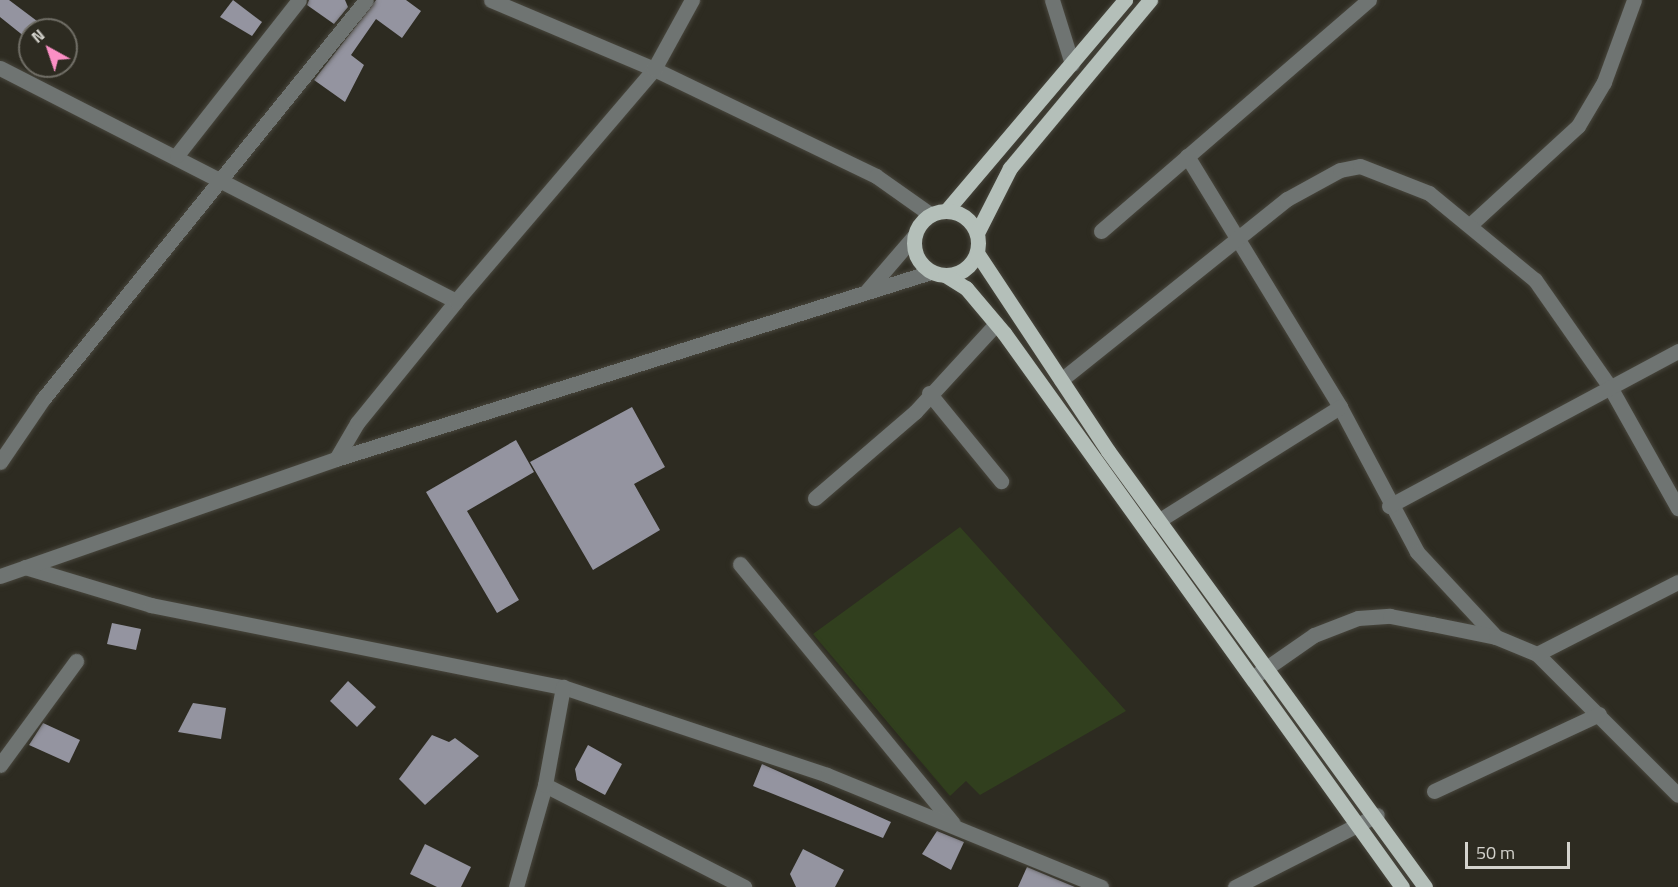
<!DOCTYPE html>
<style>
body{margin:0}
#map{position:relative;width:1678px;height:887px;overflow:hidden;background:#2d2b21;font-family:"Titillium Web",sans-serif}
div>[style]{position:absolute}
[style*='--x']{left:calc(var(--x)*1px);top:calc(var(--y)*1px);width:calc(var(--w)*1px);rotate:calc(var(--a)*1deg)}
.green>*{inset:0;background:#313f1e}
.building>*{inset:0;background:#9494a0}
.roads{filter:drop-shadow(0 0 2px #48463d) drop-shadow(0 0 2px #48463d)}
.minor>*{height:15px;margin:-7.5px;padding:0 7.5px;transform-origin:7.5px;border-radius:7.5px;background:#6f7472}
.major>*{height:15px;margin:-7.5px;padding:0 7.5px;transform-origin:7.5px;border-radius:7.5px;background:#b4bfb9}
.major>.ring{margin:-7.5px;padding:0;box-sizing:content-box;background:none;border:15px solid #b4bfb9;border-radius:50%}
span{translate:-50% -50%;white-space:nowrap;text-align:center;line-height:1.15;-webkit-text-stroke:6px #2d2b21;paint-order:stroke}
.north{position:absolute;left:18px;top:18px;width:60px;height:60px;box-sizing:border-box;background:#2d2b21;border:2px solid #706e66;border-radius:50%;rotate:320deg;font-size:16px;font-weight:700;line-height:24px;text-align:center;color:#d4d3cd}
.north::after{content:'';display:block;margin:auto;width:21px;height:27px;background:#fb8fc5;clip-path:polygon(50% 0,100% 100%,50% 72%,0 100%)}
.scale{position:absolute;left:1465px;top:842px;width:105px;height:27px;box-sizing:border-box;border:3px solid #d4d3cd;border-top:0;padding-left:8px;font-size:18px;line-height:21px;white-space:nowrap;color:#d4d3cd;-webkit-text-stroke:4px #2d2b21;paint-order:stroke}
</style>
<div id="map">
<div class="green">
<div style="clip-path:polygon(960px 527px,1126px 711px,980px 795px,966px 781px,950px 796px,813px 634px)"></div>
</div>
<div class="building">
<div style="clip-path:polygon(0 0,9px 0,49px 30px,30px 30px,30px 41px,0 17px)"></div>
<div style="clip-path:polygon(233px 0,262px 22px,252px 36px,220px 17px)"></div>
<div style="clip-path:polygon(309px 0,345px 0,348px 7px,334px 24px,307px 5px)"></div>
<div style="clip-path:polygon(376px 0,406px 0,421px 11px,402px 38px,376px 19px,351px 55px,364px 65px,345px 102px,314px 80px)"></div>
<div style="clip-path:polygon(632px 407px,665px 467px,634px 484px,660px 530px,593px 570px,530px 462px)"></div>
<div style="clip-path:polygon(516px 440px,534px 472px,467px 511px,519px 600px,497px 613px,426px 492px)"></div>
<div style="clip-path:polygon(112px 623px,141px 629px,136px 650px,107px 644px)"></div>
<div style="clip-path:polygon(348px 681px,376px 707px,357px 727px,330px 701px)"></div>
<div style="clip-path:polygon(193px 703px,226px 708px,221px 739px,178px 732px)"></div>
<div style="clip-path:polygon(43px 723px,80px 740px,69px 763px,29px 745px)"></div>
<div style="clip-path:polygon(432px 735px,449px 742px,455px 738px,479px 756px,425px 805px,399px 779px)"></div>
<div style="clip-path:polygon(588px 745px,622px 764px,605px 795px,577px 780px,575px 769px)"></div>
<div style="clip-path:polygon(762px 764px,891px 822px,883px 838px,753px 786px)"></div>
<div style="clip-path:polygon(937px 831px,964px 842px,951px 870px,922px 854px)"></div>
<div style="clip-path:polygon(425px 844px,471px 867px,461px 887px,437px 887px,410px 874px)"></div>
<div style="clip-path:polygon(803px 849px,844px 870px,835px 887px,796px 887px,790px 874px)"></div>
<div style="clip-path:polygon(1027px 867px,1075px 887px,1018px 887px)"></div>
</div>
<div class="roads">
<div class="minor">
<div style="--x:491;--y:0;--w:177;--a:22.9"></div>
<div style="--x:654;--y:69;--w:246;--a:25.7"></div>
<div style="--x:876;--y:176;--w:67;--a:35.3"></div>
<div style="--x:1052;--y:0;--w:67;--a:72.6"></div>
<div style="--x:0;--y:68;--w:512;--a:27.07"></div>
<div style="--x:177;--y:155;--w:197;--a:-51.8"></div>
<div style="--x:1187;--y:156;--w:294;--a:58.6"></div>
<div style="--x:1340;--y:407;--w:164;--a:62"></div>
<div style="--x:1417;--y:552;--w:116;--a:47.1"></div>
<div style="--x:1471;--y:224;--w:145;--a:-42.5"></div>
<div style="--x:1578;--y:126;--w:51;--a:-59.4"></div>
<div style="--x:1604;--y:82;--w:87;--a:-69.9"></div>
<div style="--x:1101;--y:231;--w:354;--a:-40.8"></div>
<div style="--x:866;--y:292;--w:75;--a:-49.3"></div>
<div style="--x:1061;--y:380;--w:290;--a:-38.7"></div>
<div style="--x:1287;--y:199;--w:60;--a:-28.7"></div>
<div style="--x:1340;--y:170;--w:20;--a:-11"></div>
<div style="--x:1360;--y:166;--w:74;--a:21.4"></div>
<div style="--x:1429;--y:193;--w:137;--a:39.4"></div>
<div style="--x:1535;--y:280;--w:131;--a:55"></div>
<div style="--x:1610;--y:387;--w:139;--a:60.7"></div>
<div style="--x:929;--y:393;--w:114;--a:50.7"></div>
<div style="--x:336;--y:459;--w:42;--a:-59.7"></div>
<div style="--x:357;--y:423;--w:157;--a:-50.9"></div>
<div style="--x:456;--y:301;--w:305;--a:-49.5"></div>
<div style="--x:654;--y:69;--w:79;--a:-61.2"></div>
<div style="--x:0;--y:462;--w:76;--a:-55.7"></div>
<div style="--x:43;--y:399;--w:513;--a:-51.01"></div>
<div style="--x:815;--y:498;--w:132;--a:-40.7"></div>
<div style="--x:915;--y:412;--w:120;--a:-47.4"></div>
<div style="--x:1389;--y:506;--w:328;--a:-28.2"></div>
<div style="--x:1158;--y:521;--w:215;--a:-32.1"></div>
<div style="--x:740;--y:564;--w:335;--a:50.6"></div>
<div style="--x:25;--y:567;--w:132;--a:16.8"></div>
<div style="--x:151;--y:605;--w:420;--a:11.3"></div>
<div style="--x:563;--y:687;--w:278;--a:18.4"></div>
<div style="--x:827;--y:775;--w:296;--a:22.2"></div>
<div style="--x:0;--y:576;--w:356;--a:-19.2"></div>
<div style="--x:336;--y:459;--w:624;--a:-17.45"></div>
<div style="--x:1537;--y:654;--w:199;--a:45"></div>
<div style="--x:1255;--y:676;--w:72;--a:-34.8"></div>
<div style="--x:1314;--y:635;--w:47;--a:-21.1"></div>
<div style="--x:1358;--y:618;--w:32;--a:-4"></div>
<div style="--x:1390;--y:616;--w:43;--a:10.8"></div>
<div style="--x:1432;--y:624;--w:65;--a:11.5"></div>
<div style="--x:1496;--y:637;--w:44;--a:22.5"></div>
<div style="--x:1537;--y:654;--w:158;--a:-27.1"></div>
<div style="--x:0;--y:765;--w:129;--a:-53.8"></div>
<div style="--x:545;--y:785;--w:224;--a:27.1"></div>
<div style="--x:1434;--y:791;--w:182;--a:-25"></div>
<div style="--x:516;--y:887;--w:106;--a:-74.1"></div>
<div style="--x:545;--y:785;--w:100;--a:-79.6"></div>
<div style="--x:1235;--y:887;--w:159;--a:-26.9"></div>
</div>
<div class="major">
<div style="--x:946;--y:211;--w:277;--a:-49.7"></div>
<div class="ring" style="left:914px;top:211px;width:49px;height:49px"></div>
<div style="--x:977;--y:233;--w:73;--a:-63.1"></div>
<div style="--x:1010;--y:168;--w:219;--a:-50.2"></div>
<div style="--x:977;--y:253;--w:237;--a:56.5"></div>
<div style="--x:1108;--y:451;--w:539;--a:53.98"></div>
<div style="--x:945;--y:275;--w:25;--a:32"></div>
<div style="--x:966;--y:288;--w:59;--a:49.8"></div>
<div style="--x:1004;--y:333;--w:682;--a:54.31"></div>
</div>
</div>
<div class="north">N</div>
<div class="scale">50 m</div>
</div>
